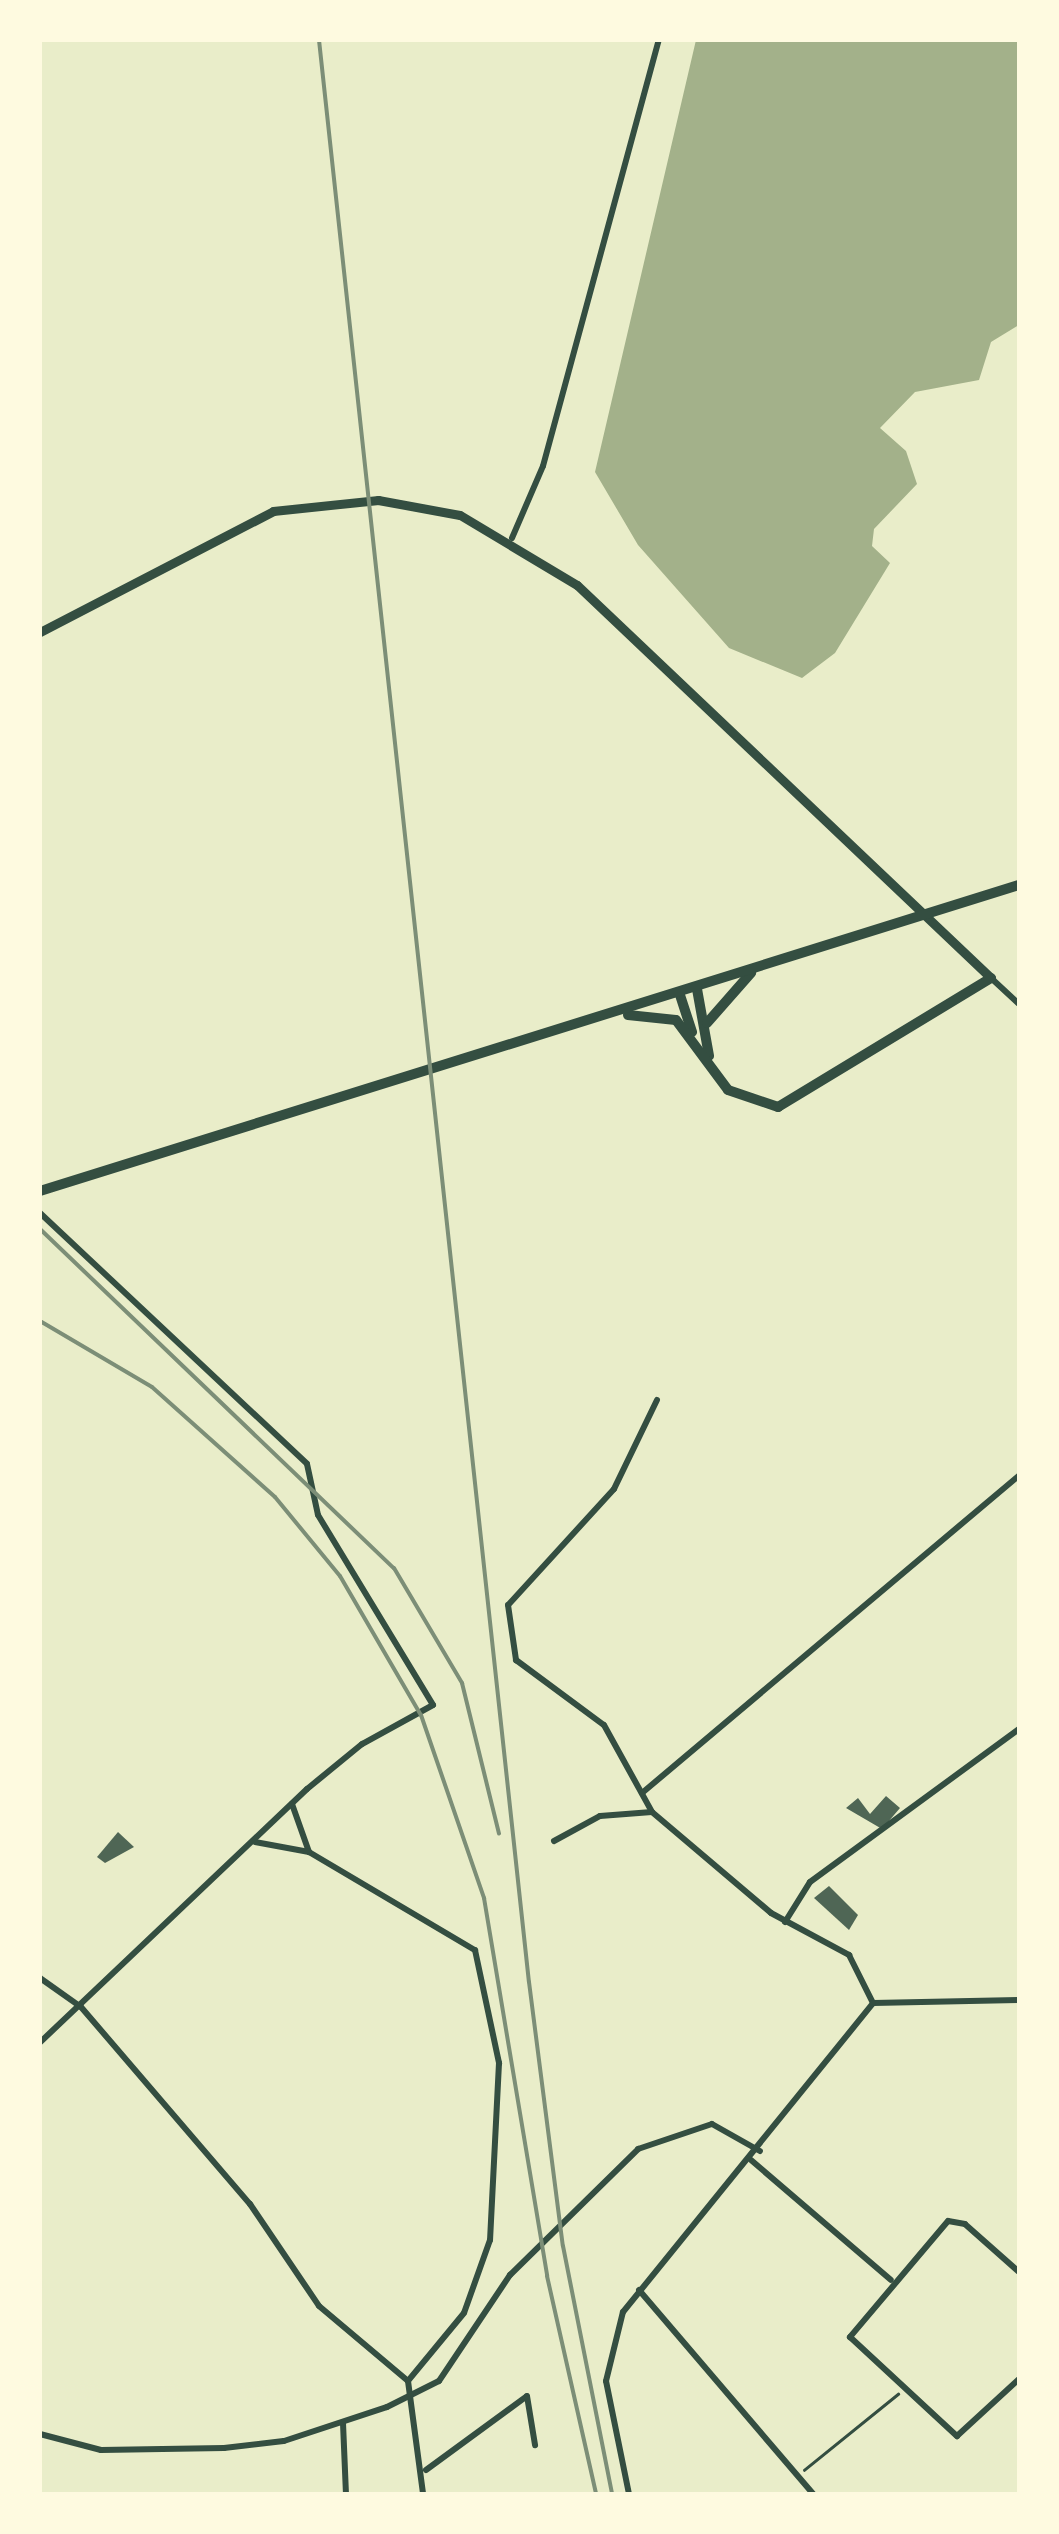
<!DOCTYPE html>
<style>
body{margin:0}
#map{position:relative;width:1059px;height:2534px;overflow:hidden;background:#e9edc9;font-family:Bitter,serif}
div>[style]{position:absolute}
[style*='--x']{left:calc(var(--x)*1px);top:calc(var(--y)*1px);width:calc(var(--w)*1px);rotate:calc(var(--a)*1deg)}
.water>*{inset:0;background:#a3b18a}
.building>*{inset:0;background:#4f6655}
.path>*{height:2.5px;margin:-1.25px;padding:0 1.25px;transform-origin:1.25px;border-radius:1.25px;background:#344e41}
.minor>*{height:6px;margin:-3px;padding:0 3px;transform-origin:3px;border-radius:3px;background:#344e41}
.tertiary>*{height:9px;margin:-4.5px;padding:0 4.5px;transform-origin:4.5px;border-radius:4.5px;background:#344e41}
.primary>*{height:10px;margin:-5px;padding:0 5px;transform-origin:5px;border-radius:5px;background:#344e41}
.rail>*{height:4px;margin:-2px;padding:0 2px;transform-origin:2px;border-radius:2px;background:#7c8e77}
span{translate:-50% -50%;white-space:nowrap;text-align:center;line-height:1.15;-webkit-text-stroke:10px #fefae0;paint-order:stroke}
.frame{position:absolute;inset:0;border:42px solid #fefae0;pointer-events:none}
</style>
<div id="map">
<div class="water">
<div style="clip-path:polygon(696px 40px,1019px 40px,1019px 325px,991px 342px,979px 380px,915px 392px,880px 428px,906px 451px,917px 484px,874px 529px,872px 546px,890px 563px,835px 653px,802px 678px,729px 648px,638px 545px,595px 472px)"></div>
</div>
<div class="building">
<div style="clip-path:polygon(886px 1796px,900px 1808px,882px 1829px,846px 1808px,858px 1798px,870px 1814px)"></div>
<div style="clip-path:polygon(118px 1832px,134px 1847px,105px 1863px,97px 1857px)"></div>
<div style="clip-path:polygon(829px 1886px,858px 1915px,849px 1930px,814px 1898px)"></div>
</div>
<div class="path">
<div style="--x:804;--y:2470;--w:121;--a:-39"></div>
</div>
<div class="minor">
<div style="--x:512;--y:538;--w:78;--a:-66.7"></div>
<div style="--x:543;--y:466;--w:442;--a:-74.8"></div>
<div style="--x:991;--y:978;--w:38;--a:43"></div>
<div style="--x:40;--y:1213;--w:366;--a:43.2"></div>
<div style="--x:307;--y:1464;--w:52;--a:77.8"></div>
<div style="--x:318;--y:1515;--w:222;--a:58.8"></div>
<div style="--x:433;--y:1705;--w:81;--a:151.2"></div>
<div style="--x:362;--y:1744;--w:71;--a:140.7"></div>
<div style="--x:307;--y:1789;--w:368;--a:136.5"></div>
<div style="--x:657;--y:1400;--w:99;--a:115.8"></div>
<div style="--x:614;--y:1489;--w:157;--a:132.4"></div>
<div style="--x:508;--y:1605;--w:56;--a:81.7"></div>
<div style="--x:516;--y:1660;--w:109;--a:36.5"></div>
<div style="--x:604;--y:1725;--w:99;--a:61.1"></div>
<div style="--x:652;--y:1812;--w:156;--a:40.3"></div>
<div style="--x:771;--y:1913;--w:89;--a:28.3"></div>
<div style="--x:849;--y:1955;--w:54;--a:63.4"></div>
<div style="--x:642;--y:1793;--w:493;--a:-40.1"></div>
<div style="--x:292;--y:1804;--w:51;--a:70.5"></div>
<div style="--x:309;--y:1852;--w:193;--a:30.6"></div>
<div style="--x:475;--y:1950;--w:116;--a:78"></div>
<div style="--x:499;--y:2063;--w:177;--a:92.9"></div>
<div style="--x:490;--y:2240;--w:77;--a:109.6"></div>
<div style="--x:464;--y:2313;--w:88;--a:129.5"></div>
<div style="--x:554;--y:1841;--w:52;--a:-28.5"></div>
<div style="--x:600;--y:1816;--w:52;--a:-4.4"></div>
<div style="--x:255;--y:1842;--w:55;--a:10.5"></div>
<div style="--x:785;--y:1922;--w:47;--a:-58"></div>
<div style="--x:810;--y:1882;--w:259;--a:-36.2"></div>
<div style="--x:40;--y:1978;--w:50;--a:35.3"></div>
<div style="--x:81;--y:2007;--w:260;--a:49.4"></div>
<div style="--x:250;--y:2204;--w:123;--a:55.9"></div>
<div style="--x:319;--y:2306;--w:116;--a:40.1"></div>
<div style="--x:408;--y:2381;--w:114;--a:82.4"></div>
<div style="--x:873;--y:2003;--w:146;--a:-1.2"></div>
<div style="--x:751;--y:2160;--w:184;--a:40.6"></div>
<div style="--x:1019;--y:2272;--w:72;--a:-138.4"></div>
<div style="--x:965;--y:2224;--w:17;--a:-170"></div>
<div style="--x:948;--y:2221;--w:152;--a:130.2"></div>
<div style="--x:850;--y:2337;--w:146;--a:42.8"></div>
<div style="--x:957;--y:2436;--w:84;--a:-42.6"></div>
<div style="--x:639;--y:2290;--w:268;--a:49.5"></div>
<div style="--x:343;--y:2423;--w:71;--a:87.6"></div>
<div style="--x:40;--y:2434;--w:63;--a:14.7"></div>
<div style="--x:101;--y:2450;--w:123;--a:-0.9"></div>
<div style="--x:224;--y:2448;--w:60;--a:-6.7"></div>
<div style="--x:284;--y:2441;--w:108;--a:-18.3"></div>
<div style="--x:387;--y:2407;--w:58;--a:-26.6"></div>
<div style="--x:439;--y:2381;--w:128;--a:-56.2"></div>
<div style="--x:510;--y:2275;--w:180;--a:-44.5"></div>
<div style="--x:638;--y:2149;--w:78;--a:-18.7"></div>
<div style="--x:712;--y:2124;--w:55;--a:29.4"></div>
<div style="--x:426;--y:2470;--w:125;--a:-36.2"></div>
<div style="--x:527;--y:2396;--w:50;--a:80.7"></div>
<div style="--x:629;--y:2494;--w:115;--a:-101.5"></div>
<div style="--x:606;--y:2381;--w:71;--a:-76.2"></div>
<div style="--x:623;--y:2312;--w:397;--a:-51"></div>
</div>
<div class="tertiary">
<div style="--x:40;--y:632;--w:263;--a:-27.4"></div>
<div style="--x:273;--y:511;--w:106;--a:-6"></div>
<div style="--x:378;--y:500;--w:83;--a:10.4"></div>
<div style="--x:460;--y:515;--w:136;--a:30.9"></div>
<div style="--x:577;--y:585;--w:571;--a:43.51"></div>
</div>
<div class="primary">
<div style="--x:697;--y:989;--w:68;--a:79.8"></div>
<div style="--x:680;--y:995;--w:39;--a:72"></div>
<div style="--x:628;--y:1015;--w:48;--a:5.9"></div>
<div style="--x:676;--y:1020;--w:87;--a:53.4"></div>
<div style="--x:728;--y:1090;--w:53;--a:18.8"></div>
<div style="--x:778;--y:1107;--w:249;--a:-31.2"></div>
<div style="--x:707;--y:1023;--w:67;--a:-48.7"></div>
<div style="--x:40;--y:1191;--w:1026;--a:-17.36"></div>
</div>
<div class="rail">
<div style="--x:319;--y:40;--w:1953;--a:83.83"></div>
<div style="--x:529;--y:1982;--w:266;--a:82.7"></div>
<div style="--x:563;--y:2246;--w:253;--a:78.8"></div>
<div style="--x:40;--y:1229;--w:490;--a:43.8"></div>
<div style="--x:394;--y:1568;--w:134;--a:59.4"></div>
<div style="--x:462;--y:1683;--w:155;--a:76.2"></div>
<div style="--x:40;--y:1321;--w:130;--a:30.5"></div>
<div style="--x:152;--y:1387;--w:165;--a:41.8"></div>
<div style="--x:275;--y:1497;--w:102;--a:50.6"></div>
<div style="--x:340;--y:1576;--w:161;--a:59.8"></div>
<div style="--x:421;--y:1715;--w:194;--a:71"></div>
<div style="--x:484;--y:1898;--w:383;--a:80.5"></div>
<div style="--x:547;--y:2276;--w:223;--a:77.3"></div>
</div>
<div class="frame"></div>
</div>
